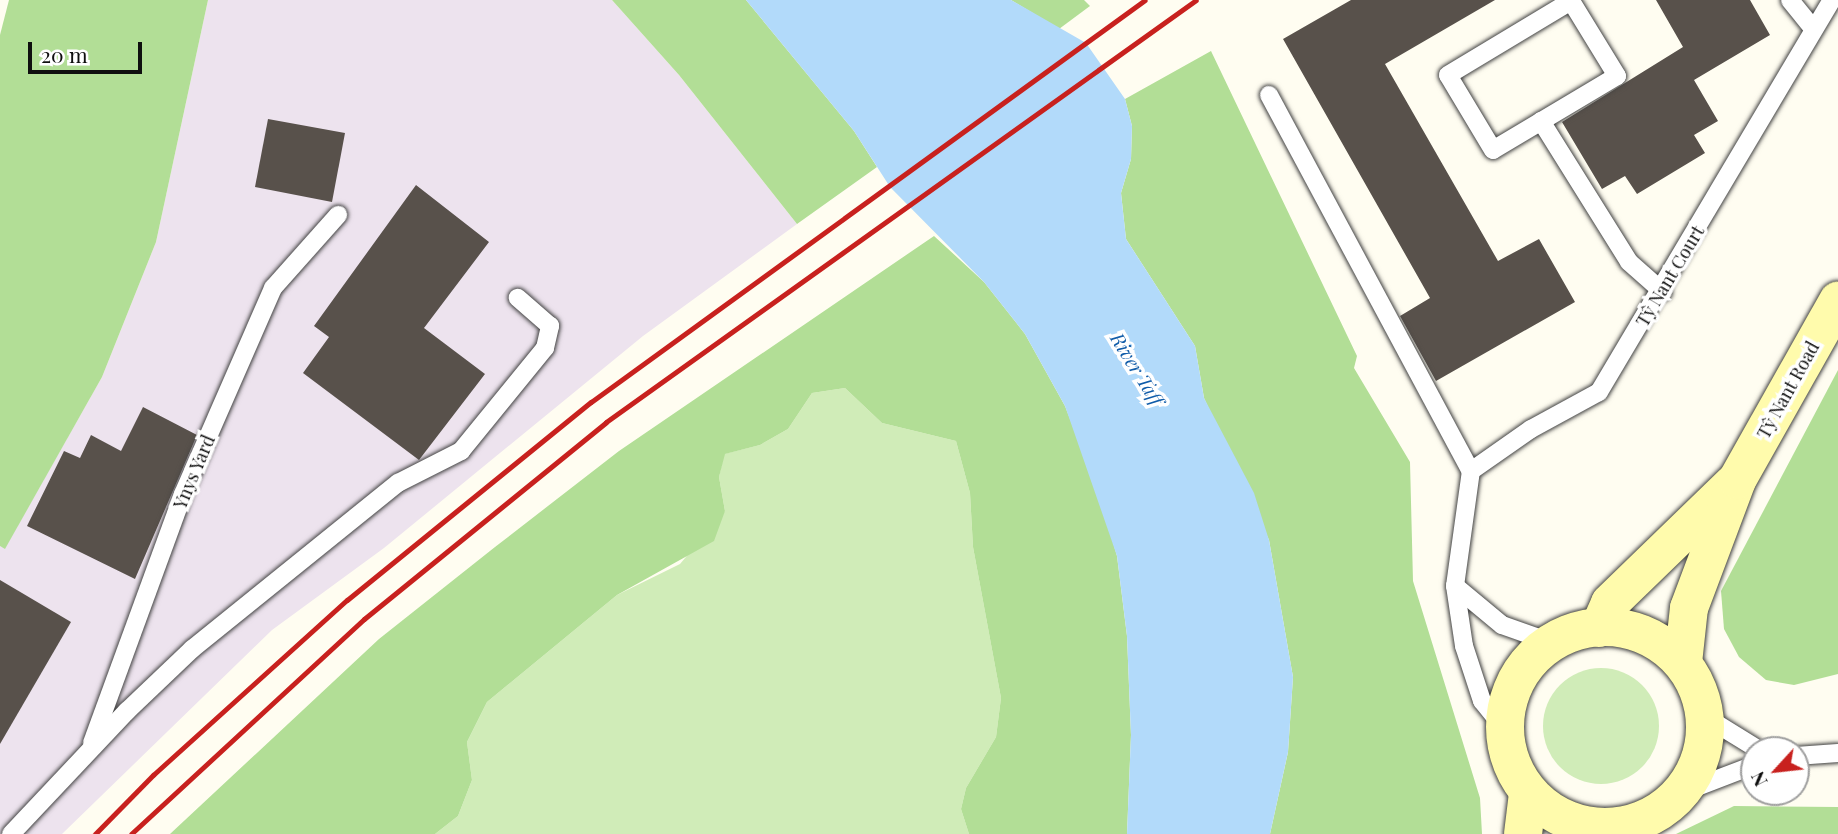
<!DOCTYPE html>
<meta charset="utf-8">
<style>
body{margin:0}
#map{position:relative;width:1838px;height:834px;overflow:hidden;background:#fffdf1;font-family:"Playfair Display",serif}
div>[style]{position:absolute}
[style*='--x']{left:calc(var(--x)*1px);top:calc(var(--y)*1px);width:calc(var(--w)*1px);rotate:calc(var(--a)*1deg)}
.industrial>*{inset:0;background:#ede3ee}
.green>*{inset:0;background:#d0ecb8}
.round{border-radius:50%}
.forest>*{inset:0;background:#b2de96}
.water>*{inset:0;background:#b2dafa}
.building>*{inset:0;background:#58514b}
.roads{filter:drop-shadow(0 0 2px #424242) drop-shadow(0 0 2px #424242)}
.service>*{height:18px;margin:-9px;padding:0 9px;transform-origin:9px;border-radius:9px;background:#fff}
.secondary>*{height:38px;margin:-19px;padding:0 19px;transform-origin:19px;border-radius:19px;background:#fffbac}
.secondary>.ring{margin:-19px;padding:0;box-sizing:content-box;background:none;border:38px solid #fffbac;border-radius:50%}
.rail>*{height:5px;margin:-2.5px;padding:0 2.5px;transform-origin:2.5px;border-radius:2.5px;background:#c8211e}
span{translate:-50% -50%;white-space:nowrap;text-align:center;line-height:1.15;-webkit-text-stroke:7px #fff;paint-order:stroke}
.street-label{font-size:18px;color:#0f0f0f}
.water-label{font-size:19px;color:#105ca9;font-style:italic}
.north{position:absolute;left:1740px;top:736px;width:70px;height:70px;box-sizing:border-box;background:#fff;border:2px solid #9f9f9f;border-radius:50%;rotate:243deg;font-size:19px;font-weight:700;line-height:28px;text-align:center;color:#0f0f0f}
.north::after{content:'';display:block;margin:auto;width:24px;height:32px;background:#c8211e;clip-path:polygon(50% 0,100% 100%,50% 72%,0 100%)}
.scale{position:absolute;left:28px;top:42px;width:114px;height:32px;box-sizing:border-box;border:4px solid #0f0f0f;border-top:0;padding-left:9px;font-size:21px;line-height:24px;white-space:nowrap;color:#0f0f0f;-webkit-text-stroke:5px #fff;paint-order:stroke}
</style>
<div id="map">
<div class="industrial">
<div style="clip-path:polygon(208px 0,612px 0,679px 75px,797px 224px,643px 336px,384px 548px,272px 630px,62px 834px,0 834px,0 546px,5px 548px,102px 377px,156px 242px)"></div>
</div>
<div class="green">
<div style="clip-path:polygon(845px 388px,882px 423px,956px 441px,970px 493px,973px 547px,1001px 698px,996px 737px,966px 788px,961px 809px,969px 834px,435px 834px,458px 816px,472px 780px,467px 742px,487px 702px,617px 595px,680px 564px,725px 511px,719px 477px,724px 454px,760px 445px,788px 429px,812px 393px)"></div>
<div class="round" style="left:1543px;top:668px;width:116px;height:116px"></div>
</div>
<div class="forest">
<div style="clip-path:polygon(9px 0,208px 0,156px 242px,102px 377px,5px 549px,0 546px,0 35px)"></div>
<div style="clip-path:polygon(612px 0,746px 0,854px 131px,877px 167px,797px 224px,679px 75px)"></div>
<div style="clip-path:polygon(1011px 0,1084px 0,1090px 6px,1059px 29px)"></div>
<div style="clip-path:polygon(1211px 51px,1357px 356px,1354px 368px,1410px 462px,1413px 581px,1480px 798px,1482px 834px,1270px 834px,1288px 752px,1293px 677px,1269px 540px,1204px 398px,1195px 346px,1126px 239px,1121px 193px,1131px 159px,1132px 126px,1125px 99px)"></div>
<div style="clip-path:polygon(934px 236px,984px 282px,1025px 334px,1065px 406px,1098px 491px,1117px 556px,1127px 636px,1131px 735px,1127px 834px,969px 834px,961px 809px,966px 788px,996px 737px,1001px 698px,973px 547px,970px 493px,956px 441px,882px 423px,845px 388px,812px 393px,788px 429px,760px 445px,725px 454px,719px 477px,725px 511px,714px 541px,617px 595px,487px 702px,467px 742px,472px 780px,458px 816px,435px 834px,170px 834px,379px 639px,495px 547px,619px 451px)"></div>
<div style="clip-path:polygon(1838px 370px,1838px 674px,1794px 685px,1766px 680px,1739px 657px,1724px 629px,1721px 591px)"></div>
<div style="clip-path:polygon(1734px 806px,1838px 807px,1838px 834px,1676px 834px)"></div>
</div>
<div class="water">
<div style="clip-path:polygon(746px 0,1011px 0,1086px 43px,1125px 99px,1132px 126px,1131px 159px,1121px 193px,1126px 239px,1195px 346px,1204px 398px,1254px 493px,1269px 540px,1293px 677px,1288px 752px,1270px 834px,1127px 834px,1131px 735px,1127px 636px,1117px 556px,1065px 406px,1025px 334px,984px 282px,890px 187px,854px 131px)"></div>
</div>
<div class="building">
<div style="clip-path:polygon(1351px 0,1495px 0,1385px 64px,1498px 261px,1539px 239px,1575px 302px,1436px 381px,1400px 316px,1430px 298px,1283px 39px)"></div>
<div style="clip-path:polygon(1656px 0,1750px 0,1770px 35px,1694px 80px,1718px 121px,1694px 135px,1705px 153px,1637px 194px,1625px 176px,1602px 189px,1562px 122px,1683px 47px)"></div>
<div style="clip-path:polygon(268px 119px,345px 133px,332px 202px,255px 187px)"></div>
<div style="clip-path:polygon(416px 185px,489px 242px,424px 328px,485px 374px,419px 460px,303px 373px,329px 337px,314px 326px)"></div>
<div style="clip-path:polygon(143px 407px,197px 435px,135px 579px,27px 526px,64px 451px,80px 458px,91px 435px,121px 451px)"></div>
<div style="clip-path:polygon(0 580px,71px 622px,0 744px)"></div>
</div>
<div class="roads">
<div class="service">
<div style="--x:1790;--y:0;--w:36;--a:51"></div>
<div style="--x:1571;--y:1;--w:88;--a:58.5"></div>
<div style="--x:1617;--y:76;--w:144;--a:149.2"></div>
<div style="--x:1493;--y:150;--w:87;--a:-121"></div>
<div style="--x:1448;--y:75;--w:144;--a:-31"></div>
<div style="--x:1269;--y:95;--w:427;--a:61.8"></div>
<div style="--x:1541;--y:121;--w:166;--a:58"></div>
<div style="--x:1629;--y:262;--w:45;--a:41.4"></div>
<div style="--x:1455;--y:586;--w:61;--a:39.7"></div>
<div style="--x:1502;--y:625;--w:51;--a:19.5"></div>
<div style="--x:1704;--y:716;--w:65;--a:31.7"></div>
<div style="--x:1504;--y:728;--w:35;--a:-129"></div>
<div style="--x:1482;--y:701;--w:58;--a:-108.1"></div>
<div style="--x:1464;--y:646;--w:61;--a:-98.5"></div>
<div style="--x:1455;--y:586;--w:116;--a:-82.1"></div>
<div style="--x:1471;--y:471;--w:73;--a:-35"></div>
<div style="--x:1531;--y:429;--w:77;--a:-28.6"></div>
<div style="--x:1599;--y:392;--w:456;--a:-59.3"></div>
<div style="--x:92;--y:743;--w:265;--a:-69.9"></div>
<div style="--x:183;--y:494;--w:225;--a:-66.4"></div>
<div style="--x:273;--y:288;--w:98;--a:-48.3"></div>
<div style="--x:1796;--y:756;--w:42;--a:-4.1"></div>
<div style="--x:1681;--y:793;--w:78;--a:-21"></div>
<div style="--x:11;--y:834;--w:169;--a:-46.7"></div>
<div style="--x:127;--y:711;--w:90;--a:-43.6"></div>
<div style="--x:192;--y:649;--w:265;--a:-38.9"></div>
<div style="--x:398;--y:483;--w:71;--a:-26.9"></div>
<div style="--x:461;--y:451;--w:133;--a:-50.8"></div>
<div style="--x:545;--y:348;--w:23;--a:-77"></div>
<div style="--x:550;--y:326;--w:43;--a:-138.8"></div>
</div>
<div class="secondary">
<div class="ring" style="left:1505px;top:627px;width:162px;height:162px"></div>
<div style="--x:1599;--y:628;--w:27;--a:-66"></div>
<div style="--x:1610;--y:603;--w:171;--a:-44.1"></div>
<div style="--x:1683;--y:663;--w:55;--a:-83.8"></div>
<div style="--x:1689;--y:608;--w:137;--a:-69.4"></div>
<div style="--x:1737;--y:480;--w:206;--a:-60.6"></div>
<div style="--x:1523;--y:834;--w:41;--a:-83"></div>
</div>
</div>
<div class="rail">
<div style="--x:95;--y:834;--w:83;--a:-45.5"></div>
<div style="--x:153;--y:775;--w:261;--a:-42.1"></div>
<div style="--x:347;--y:600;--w:314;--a:-39.1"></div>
<div style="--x:591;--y:402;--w:684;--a:-35.97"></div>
<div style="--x:131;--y:834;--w:317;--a:-42.7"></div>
<div style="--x:364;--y:619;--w:312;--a:-39.1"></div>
<div style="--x:606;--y:422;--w:725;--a:-35.57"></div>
</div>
<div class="street-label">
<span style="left:1670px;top:276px;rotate:-59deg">Tŷ Nant Court</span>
<span style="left:1788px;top:390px;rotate:-61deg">Tŷ Nant Road</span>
<span style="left:194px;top:472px;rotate:-67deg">Ynys Yard</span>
</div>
<div class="water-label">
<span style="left:1137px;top:369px;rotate:58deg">River Taff</span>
</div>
<div class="north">N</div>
<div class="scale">20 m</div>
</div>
